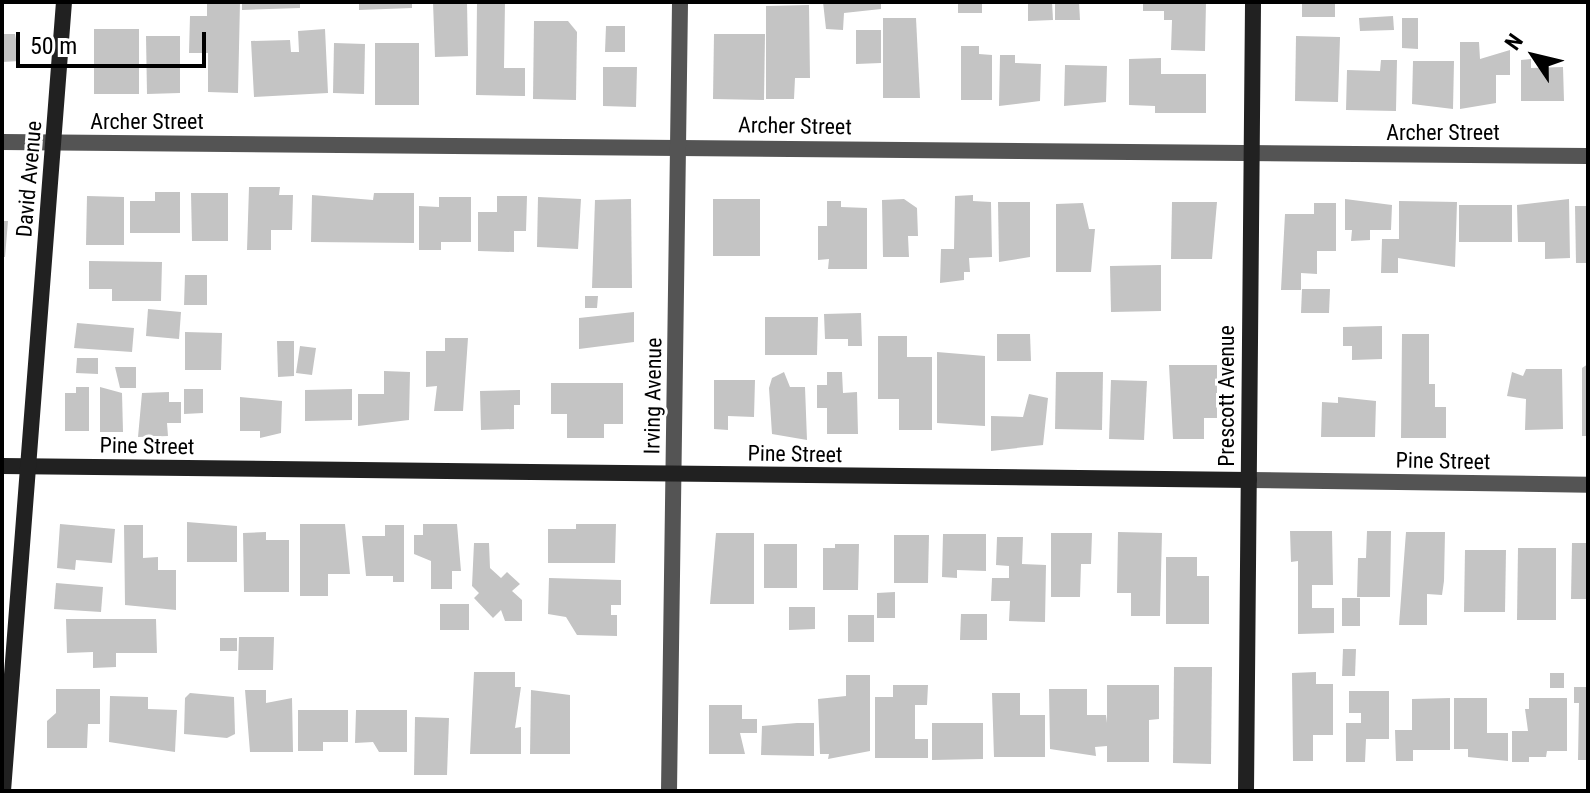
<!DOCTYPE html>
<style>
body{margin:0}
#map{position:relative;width:1590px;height:793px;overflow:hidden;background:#fff;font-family:"Roboto Condensed",sans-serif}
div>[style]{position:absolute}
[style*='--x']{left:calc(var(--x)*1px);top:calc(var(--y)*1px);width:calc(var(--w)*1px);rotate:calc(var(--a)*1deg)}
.building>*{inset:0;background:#c4c4c4}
.street>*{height:16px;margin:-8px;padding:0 8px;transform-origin:8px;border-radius:8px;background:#545454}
.secondary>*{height:16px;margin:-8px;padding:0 8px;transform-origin:8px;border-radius:8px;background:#212121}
span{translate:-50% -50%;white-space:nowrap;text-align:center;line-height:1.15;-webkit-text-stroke:6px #fff;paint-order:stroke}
.street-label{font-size:22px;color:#000}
.frame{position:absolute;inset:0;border:4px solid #000;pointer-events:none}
.north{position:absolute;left:1494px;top:16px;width:80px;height:80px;-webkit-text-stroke:6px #fff;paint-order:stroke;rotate:305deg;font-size:22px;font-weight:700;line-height:32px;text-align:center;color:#000}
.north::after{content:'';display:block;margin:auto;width:28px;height:36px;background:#000;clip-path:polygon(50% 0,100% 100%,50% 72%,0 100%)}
.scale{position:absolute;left:16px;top:32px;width:190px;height:36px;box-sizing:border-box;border:4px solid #000;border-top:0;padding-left:10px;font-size:24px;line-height:28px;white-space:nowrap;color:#000;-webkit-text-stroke:6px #fff;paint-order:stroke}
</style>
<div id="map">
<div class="building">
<div style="clip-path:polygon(207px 2px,240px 2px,238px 93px,208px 92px,208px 53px,189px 53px,190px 16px,207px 16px)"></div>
<div style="clip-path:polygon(242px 2px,300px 2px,300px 8px,242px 10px)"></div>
<div style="clip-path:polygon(359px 2px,412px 2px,412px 8px,359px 10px)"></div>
<div style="clip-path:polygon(433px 2px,467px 2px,468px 56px,435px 57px)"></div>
<div style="clip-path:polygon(477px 2px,505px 2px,504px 68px,525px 68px,525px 96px,476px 95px)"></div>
<div style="clip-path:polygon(823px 2px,881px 2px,881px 9px,844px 13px,843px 30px,826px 29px)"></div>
<div style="clip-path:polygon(958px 2px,982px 2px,982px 13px,958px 13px)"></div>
<div style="clip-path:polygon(1028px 2px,1052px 2px,1053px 20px,1028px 21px)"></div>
<div style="clip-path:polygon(1055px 2px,1079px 2px,1080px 20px,1055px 20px)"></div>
<div style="clip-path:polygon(1143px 2px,1206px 2px,1205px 51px,1171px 50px,1172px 20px,1164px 20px,1164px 11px,1143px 11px)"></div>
<div style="clip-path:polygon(1302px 2px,1335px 2px,1335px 17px,1302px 17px)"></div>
<div style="clip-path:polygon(809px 5px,810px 78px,795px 78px,794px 99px,766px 99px,766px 6px)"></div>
<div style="clip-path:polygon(1393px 16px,1394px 30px,1360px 31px,1359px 18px)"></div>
<div style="clip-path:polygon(883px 18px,916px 18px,920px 98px,883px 98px)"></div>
<div style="clip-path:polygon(1402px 18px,1418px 18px,1418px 49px,1402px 48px)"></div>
<div style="clip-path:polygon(534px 21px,568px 21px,577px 32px,576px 100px,533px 99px)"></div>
<div style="clip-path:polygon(606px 26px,625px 26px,625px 52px,605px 52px)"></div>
<div style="clip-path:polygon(94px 29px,139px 29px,139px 94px,94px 94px)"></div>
<div style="clip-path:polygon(325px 29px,328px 93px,254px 97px,251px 41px,290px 40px,291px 52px,299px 52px,298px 31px)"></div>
<div style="clip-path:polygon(856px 30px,881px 30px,881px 63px,856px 64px)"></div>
<div style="clip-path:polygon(2px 34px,15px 34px,20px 61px,2px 62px)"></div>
<div style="clip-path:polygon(714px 34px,765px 34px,764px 100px,713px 99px)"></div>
<div style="clip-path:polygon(146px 36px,180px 36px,180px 93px,147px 94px)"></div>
<div style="clip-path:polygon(1296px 36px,1340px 37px,1338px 102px,1295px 101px)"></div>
<div style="clip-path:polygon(1460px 42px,1479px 42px,1480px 59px,1510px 50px,1510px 75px,1496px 75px,1496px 103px,1460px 109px)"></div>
<div style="clip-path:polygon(334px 43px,365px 44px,364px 94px,333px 93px)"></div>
<div style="clip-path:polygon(375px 43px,419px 43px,419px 105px,375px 105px)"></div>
<div style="clip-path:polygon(961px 46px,979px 46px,979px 54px,992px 55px,992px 100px,961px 100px)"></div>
<div style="clip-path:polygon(1000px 55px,1015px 55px,1015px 63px,1041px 64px,1040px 101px,999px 106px)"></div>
<div style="clip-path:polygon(1161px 58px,1161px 74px,1206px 74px,1206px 113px,1155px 113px,1155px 106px,1129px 105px,1129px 59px)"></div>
<div style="clip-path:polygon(1531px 59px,1531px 68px,1563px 67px,1564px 101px,1521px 101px,1521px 60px)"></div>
<div style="clip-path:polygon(1381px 60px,1397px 60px,1396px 111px,1346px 110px,1347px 70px,1380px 71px)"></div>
<div style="clip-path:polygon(1413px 61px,1454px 61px,1453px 109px,1412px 104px)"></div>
<div style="clip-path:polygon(1065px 65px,1107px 66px,1106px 102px,1064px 106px)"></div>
<div style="clip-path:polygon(603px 67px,637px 67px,636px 107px,603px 106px)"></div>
<div style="clip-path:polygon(249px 187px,280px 187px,279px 195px,293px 195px,292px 230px,271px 230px,271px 250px,247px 250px)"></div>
<div style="clip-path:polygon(155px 192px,180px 192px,180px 233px,130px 233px,130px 201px,155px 201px)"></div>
<div style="clip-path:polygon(191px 193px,228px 193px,228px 241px,192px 241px)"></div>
<div style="clip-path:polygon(374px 193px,414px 193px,414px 243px,311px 242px,312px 195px,373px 200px)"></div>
<div style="clip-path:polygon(973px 195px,973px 201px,991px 202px,992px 257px,969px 258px,970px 272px,964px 272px,964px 280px,940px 283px,941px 249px,954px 249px,955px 196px)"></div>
<div style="clip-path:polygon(87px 196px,124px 197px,124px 245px,86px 245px)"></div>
<div style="clip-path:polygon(497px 196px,527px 196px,526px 231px,514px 231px,514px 252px,478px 251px,478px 212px,497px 212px)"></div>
<div style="clip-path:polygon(439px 197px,471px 197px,471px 242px,441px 242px,441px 250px,419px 250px,419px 206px,439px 207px)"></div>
<div style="clip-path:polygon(538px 197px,581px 199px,578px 249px,537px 247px)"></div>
<div style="clip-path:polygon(631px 199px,632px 288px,592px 288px,595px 200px)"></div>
<div style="clip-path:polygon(713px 199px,760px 199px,760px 256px,713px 256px)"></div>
<div style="clip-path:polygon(904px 199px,917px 208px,918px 236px,908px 236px,909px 257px,883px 257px,882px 200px)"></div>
<div style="clip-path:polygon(1345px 199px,1392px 205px,1391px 230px,1370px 230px,1370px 240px,1351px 241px,1352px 230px,1345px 230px)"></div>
<div style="clip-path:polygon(1569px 199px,1570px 258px,1545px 259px,1545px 242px,1518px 242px,1517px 205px)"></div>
<div style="clip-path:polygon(827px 201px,841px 201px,841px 207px,867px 208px,867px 269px,828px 269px,829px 259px,818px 260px,818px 226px,827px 226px)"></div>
<div style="clip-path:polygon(1399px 201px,1457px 202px,1455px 267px,1398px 258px,1398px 273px,1381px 273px,1382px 239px,1399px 239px)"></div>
<div style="clip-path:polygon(998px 202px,1030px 202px,1030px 257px,999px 262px)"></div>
<div style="clip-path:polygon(1172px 202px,1217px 202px,1212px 259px,1171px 259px)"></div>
<div style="clip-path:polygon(1083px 203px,1089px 229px,1095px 229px,1091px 272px,1056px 272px,1056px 204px)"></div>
<div style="clip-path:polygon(1314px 203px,1336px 203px,1336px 251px,1317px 251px,1317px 274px,1301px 273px,1301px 290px,1281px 290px,1285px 214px,1314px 214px)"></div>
<div style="clip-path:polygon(1459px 205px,1512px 205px,1512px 242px,1459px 242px)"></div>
<div style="clip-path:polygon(1575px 206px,1588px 206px,1588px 263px,1576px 263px)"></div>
<div style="clip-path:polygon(2px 221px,8px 221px,5px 257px,2px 257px)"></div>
<div style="clip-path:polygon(89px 261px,162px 262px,161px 301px,112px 301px,112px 289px,89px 289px)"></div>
<div style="clip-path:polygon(1161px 265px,1161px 311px,1111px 312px,1110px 266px)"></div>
<div style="clip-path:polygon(185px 275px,207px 275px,207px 305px,184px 305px)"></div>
<div style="clip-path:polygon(1302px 289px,1330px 289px,1329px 313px,1301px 313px)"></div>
<div style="clip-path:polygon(585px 296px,598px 296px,597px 308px,585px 308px)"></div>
<div style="clip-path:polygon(148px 309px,181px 312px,179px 339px,146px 336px)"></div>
<div style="clip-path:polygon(634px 312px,634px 342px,579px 349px,579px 318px)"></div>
<div style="clip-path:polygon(861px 313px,862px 346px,848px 346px,848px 339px,825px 339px,824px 314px)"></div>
<div style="clip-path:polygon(765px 317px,818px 317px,817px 355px,765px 355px)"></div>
<div style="clip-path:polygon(77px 323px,134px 328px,132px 352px,74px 348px)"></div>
<div style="clip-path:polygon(1382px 326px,1382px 359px,1352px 360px,1352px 346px,1343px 346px,1343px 327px)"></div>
<div style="clip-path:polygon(185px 332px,222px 333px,221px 370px,185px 370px)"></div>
<div style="clip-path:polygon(997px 334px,1030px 334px,1031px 361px,997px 361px)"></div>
<div style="clip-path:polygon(1402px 334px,1429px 334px,1429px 384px,1435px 384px,1435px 407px,1446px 407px,1446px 438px,1401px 438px)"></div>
<div style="clip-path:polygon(878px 336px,907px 336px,907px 357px,932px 357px,932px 430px,899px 430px,899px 399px,878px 399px)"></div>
<div style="clip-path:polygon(445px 338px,468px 338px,463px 411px,434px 411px,437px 386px,426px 387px,426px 351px,445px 351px)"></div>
<div style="clip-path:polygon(277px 341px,294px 341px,294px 376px,278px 377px)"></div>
<div style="clip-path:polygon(300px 346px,316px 348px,312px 375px,296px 373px)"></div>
<div style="clip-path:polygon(937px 352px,985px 356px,985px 426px,937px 423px)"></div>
<div style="clip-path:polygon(77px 358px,98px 358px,98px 374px,76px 373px)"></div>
<div style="clip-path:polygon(1588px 364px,1588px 436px,1582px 436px,1582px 368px)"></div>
<div style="clip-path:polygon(1169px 365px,1217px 365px,1217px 418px,1204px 418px,1204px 439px,1173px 439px)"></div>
<div style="clip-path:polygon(115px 367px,136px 367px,136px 388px,120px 388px)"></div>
<div style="clip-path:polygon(1526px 369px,1562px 369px,1563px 429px,1525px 430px,1526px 399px,1507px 396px,1512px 372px,1523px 376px)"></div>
<div style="clip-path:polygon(384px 371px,410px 372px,409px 420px,358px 426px,358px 394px,384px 394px)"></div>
<div style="clip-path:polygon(784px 372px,790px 387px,805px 387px,807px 440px,772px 434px,769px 388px,772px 378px)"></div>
<div style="clip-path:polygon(827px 372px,842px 372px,843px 393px,857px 392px,858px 434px,827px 434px,827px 408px,817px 408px,817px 385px,827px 385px)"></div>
<div style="clip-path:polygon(1056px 372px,1103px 372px,1102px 430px,1055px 429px)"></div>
<div style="clip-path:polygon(714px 380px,755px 380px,754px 417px,728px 416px,728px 430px,714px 429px)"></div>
<div style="clip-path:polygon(1111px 380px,1147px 381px,1144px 440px,1109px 439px)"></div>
<div style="clip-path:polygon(551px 383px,623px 383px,623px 424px,604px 424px,604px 438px,567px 438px,567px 414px,551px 414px)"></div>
<div style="clip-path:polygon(76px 387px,89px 387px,89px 431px,65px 431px,65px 393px,76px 393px)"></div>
<div style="clip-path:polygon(100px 387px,122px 393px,123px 432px,100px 432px)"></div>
<div style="clip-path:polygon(184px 389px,203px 389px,203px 413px,184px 414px)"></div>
<div style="clip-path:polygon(352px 389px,352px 420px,305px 421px,305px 390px)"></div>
<div style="clip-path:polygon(520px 390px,520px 405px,514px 405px,514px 429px,481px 430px,480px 391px)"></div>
<div style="clip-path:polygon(169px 392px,169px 402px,181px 402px,181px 423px,167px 423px,168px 436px,138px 437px,142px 393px)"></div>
<div style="clip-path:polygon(1029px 394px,1048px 398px,1043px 445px,991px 451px,991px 416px,1023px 417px)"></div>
<div style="clip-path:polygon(240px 397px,282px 401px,281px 433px,260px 438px,260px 431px,240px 431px)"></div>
<div style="clip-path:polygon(1338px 397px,1376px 401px,1375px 437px,1321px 437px,1322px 402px,1338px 403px)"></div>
<div style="clip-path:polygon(187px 522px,237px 526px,237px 562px,187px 562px)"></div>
<div style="clip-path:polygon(60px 524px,115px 529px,112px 563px,76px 560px,75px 570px,57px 568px)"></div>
<div style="clip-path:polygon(300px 524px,345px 524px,350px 574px,328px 574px,328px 596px,300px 596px)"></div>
<div style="clip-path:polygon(423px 524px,457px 524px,461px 571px,452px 571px,452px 589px,431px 589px,431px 561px,414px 554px,414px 535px,423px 535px)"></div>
<div style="clip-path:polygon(576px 524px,616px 524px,615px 563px,548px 563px,548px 529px,576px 529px)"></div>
<div style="clip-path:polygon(124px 525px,143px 525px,143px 558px,158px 557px,158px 570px,176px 570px,176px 610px,125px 605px)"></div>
<div style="clip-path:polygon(385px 525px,404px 525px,404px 582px,393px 582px,393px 576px,366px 576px,362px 536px,385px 536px)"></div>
<div style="clip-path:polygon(1290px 531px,1332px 531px,1333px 585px,1312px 585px,1312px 608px,1334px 608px,1334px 633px,1298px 634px,1298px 561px,1291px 562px)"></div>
<div style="clip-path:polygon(1367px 531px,1391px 531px,1390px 597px,1357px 597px,1358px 558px,1366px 558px)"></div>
<div style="clip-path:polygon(266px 532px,266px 540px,289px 540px,289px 592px,244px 592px,243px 533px)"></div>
<div style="clip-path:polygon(1118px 532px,1162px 533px,1160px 616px,1131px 616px,1131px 593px,1117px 593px)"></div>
<div style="clip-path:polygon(1406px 532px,1445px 532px,1444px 581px,1442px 595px,1427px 594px,1427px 625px,1399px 625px)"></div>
<div style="clip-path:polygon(716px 533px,754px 533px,754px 604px,710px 604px)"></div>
<div style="clip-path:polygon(1051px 533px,1092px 533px,1091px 564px,1081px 564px,1080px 597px,1051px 597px)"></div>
<div style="clip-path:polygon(943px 534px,986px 534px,986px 571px,957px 570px,957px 578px,942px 577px)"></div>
<div style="clip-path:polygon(894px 535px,929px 535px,928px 583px,894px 583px)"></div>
<div style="clip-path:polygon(997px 537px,1023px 537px,1022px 564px,1046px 565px,1045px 622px,1009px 621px,1010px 601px,991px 601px,992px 578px,1009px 578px,1009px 566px,996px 565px)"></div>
<div style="clip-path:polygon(474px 543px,489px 543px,490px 568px,501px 578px,507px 572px,520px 584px,512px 591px,522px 600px,522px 621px,505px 621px,501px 610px,493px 618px,474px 598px,479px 593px,472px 586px)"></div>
<div style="clip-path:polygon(1572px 543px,1588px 543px,1588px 599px,1571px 599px)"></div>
<div style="clip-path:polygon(764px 544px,797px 544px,797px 588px,764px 588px)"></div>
<div style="clip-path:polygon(835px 544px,859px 544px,858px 590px,823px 590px,823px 548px,835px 548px)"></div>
<div style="clip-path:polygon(1518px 548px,1556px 548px,1556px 620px,1517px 620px)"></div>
<div style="clip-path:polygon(1465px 550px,1506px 550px,1505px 612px,1464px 612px)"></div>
<div style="clip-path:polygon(1166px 557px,1197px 557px,1197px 576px,1209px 576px,1209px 624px,1166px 624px)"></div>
<div style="clip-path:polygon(549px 578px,621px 580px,621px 605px,611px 605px,611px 615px,617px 615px,617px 636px,577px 635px,566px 617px,548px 614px)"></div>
<div style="clip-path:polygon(56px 583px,103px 587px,101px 612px,54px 609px)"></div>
<div style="clip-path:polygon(895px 592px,895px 618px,877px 618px,877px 593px)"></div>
<div style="clip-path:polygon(1342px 598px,1360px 598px,1360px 626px,1342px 626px)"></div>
<div style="clip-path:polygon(440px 604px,469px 604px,469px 630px,440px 630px)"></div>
<div style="clip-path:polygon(789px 607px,815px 607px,815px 629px,789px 630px)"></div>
<div style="clip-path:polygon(961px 614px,987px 614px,987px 640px,960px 640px)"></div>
<div style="clip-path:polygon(848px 615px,874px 615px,874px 642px,848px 642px)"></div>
<div style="clip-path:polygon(66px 619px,156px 619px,157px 653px,116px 653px,116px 667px,93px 668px,93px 652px,67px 653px)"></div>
<div style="clip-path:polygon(239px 637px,274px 637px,273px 670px,238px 670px)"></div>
<div style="clip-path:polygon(220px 638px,237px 638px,237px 651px,220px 651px)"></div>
<div style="clip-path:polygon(1343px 649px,1356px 649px,1355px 676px,1342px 676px)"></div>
<div style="clip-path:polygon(1174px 667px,1212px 667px,1211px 764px,1173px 763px)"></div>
<div style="clip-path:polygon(474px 672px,515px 672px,515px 687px,521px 687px,515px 728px,521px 727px,521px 754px,470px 754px)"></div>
<div style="clip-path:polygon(1316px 672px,1316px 684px,1333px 684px,1333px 735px,1313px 735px,1313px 761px,1293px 761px,1292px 673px)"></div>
<div style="clip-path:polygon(1550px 673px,1564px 673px,1564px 688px,1550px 688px)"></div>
<div style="clip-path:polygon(846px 675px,870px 675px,870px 751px,828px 759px,829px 754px,820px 754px,818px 699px,846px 696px)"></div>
<div style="clip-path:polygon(893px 685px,928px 685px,927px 705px,915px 705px,915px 739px,928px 739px,928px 758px,875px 758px,875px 697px,893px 697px)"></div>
<div style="clip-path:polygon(1107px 685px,1159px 685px,1159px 719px,1149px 720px,1149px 762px,1107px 762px,1107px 746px,1095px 747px,1096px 756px,1050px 749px,1049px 689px,1087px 689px,1087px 715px,1106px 715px,1107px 723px)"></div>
<div style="clip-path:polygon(1574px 687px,1586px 687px,1588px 760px,1578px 760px,1579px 703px,1574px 703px)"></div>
<div style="clip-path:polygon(56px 689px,100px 689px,100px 724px,88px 724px,87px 748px,47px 748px,47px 721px,56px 713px)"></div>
<div style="clip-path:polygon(245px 690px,266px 690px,266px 703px,292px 698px,293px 752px,250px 752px)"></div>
<div style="clip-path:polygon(531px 690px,570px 695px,570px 754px,530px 754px)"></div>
<div style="clip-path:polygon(1349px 691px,1389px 691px,1389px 739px,1366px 739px,1365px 762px,1346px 762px,1346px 723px,1361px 723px,1361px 713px,1349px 713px)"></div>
<div style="clip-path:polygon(190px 693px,234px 697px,235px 734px,227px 738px,184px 734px,185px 698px)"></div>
<div style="clip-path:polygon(992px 693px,1020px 693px,1020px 715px,1045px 715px,1045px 757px,994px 757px)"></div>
<div style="clip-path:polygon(110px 696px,148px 697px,148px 709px,177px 710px,175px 752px,109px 742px)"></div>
<div style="clip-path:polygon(1450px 698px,1450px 750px,1413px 750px,1413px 761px,1396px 761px,1395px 730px,1412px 730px,1412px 699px)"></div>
<div style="clip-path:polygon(1454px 698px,1487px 698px,1487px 733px,1508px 733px,1508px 761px,1468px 757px,1468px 749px,1454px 749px)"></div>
<div style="clip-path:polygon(1529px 698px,1567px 698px,1567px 751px,1547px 751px,1546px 757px,1529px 757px,1529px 762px,1512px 762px,1512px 731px,1528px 731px,1525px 709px,1529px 709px)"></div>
<div style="clip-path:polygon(709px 705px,742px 705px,742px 719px,757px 719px,757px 733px,740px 733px,745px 754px,709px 754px)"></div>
<div style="clip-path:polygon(298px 710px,348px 710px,348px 742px,323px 742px,323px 751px,298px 751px)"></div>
<div style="clip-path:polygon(356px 710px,407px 710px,407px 752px,379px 752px,373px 742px,355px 743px)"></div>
<div style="clip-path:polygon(415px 717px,449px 718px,447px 775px,414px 775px)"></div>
<div style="clip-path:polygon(797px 723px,814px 723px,814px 756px,761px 755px,762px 726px)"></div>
<div style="clip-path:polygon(932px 723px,983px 723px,983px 759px,932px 760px)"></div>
</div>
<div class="street">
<div style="--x:2;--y:142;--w:1586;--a:0.51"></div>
<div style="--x:1249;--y:480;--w:339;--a:0.8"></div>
<div style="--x:669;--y:791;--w:789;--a:-89.2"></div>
</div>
<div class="secondary">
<div style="--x:2;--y:466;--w:1247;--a:0.64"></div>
<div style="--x:3;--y:791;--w:791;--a:-85.58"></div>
<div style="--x:1246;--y:791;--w:789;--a:-89.49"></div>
</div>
<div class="street-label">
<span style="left:147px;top:122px">Archer Street</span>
<span style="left:795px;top:126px;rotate:1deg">Archer Street</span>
<span style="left:1443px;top:133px">Archer Street</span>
<span style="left:29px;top:179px;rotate:-85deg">David Avenue</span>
<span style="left:653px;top:396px;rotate:-89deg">Irving Avenue</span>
<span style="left:1227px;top:396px;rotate:-90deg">Prescott Avenue</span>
<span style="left:147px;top:446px;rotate:1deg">Pine Street</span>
<span style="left:795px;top:454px;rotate:1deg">Pine Street</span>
<span style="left:1443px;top:461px;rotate:1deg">Pine Street</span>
</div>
<div class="frame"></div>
<div class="north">N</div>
<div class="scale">50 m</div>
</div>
